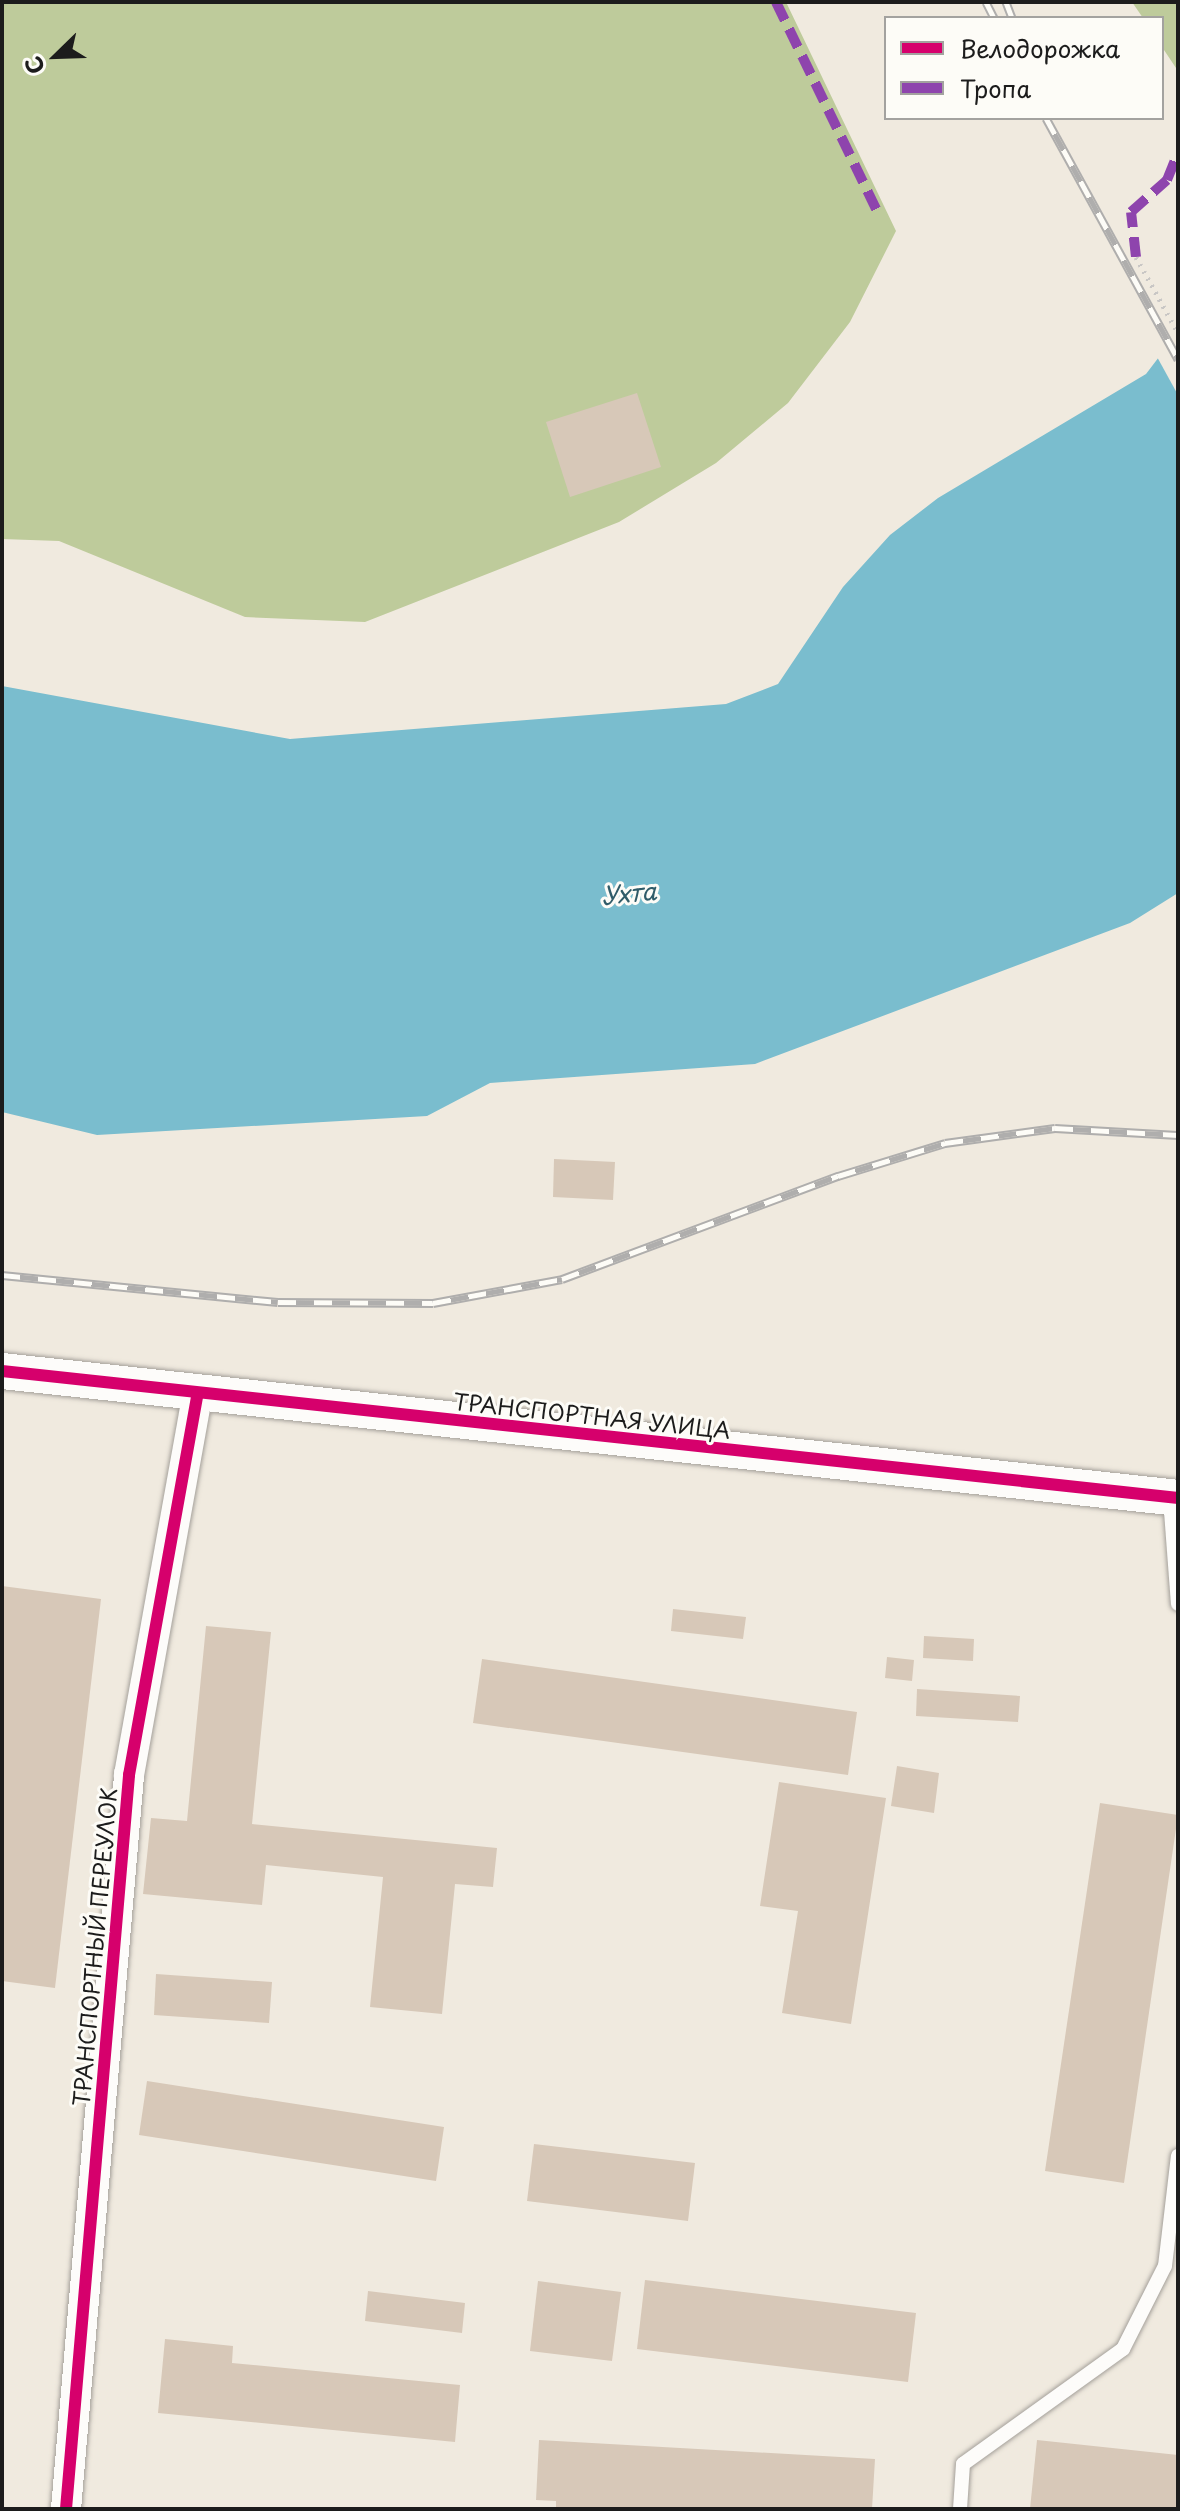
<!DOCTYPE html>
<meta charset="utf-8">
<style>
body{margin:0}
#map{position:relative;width:1180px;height:2511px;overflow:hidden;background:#f0eadf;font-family:"Playpen Sans",sans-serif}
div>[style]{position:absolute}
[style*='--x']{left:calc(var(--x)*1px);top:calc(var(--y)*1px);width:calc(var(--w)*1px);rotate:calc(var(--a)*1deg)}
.forest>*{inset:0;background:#becb9b}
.water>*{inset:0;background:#7abdce}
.pier>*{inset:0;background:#f0eadf}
.building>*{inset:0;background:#d7c8b8}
.path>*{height:5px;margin-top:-2.5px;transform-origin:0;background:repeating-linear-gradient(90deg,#c9c7c5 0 2px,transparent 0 8px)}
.roads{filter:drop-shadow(0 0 2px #a4a09a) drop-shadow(0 0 2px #a4a09a)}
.service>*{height:14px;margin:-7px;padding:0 7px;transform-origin:7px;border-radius:7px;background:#fdfcfa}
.minor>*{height:30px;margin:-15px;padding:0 15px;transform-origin:15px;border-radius:15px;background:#fdfcfa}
.tertiary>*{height:36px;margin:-18px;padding:0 18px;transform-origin:18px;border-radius:18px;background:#fdfcfa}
.rail>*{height:9px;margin-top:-4.5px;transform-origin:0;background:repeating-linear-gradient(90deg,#fdfcf7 0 18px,#afaead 0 36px);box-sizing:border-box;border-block:2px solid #afaead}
.quiet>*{height:10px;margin-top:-5px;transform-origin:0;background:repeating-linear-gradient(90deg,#8e44ad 0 20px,transparent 0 30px)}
.cycleway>*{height:12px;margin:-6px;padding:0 6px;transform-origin:6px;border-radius:6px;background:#d6006c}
span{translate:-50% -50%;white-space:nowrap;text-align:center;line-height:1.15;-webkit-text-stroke:6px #fdfcf7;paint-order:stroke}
.street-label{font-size:22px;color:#1c1c1c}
.water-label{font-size:24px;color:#305c69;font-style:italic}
.frame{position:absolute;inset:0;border:4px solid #1c1c1c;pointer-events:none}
.legend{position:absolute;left:884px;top:16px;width:280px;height:104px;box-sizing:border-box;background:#fdfcf7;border:2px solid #a3a29f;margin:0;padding:10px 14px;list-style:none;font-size:24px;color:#1c1c1c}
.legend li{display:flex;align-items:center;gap:16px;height:40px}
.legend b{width:40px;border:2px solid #a3a29f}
.north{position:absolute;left:16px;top:16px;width:80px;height:80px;-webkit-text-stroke:6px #fdfcf7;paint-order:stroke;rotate:247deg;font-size:22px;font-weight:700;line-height:32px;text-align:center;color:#1c1c1c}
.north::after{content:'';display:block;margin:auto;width:28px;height:36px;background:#1c1c1c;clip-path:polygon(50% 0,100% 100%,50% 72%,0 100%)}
</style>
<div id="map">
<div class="forest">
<div style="clip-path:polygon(2px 2px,786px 2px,896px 231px,850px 322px,788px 403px,716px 463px,619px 522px,365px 622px,245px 617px,59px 541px,2px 539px)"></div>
<div style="clip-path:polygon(1132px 2px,1178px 2px,1178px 71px,1162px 47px,1162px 18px,1143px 18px)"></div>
</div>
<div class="water">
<div style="clip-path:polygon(1178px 332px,1178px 893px,1130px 923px,755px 1064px,490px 1083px,427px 1116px,97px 1135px,2px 1112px,2px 686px,290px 739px,726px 704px,778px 684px,843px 587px,890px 535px,938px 498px,1146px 374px)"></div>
</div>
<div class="pier">
<div style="clip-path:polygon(1178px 328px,1178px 395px,1156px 355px)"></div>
</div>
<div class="building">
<div style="clip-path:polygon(637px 393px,661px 467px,570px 497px,546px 422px)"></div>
<div style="clip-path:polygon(554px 1159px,615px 1162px,613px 1200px,553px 1197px)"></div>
<div style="clip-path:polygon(2px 1586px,101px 1599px,55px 1988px,2px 1981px)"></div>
<div style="clip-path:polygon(673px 1609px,746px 1617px,743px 1639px,671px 1631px)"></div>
<div style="clip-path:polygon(206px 1626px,271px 1632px,252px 1824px,497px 1848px,493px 1887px,455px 1884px,442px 2014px,370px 2007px,383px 1877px,266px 1865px,262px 1905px,143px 1894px,151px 1818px,187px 1821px)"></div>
<div style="clip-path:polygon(924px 1636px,974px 1639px,973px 1661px,923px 1658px)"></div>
<div style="clip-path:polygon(887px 1657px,914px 1660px,912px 1681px,885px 1678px)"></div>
<div style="clip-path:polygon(482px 1659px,857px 1712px,848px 1775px,473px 1723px)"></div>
<div style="clip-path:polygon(917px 1689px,1020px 1696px,1018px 1722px,916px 1716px)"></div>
<div style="clip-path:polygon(897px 1766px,939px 1773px,934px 1813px,891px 1806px)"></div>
<div style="clip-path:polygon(779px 1782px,886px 1798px,851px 2024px,782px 2013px,798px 1911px,760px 1906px)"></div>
<div style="clip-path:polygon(1100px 1803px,1178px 1815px,1124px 2183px,1045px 2171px)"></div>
<div style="clip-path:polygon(156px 1974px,272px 1982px,269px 2023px,154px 2015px)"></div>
<div style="clip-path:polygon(147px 2081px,444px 2127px,436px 2181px,139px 2135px)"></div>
<div style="clip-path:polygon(534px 2144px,695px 2163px,688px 2221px,527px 2201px)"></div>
<div style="clip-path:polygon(645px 2280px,916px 2313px,908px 2382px,637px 2349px)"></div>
<div style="clip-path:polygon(538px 2281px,621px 2292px,612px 2361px,530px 2351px)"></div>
<div style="clip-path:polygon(368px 2291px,465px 2303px,462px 2333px,365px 2321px)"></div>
<div style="clip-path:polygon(165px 2339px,233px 2346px,232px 2363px,460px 2385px,455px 2442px,158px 2413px)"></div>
<div style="clip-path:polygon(539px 2440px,875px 2459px,872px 2509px,556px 2509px,556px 2501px,536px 2500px)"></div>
<div style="clip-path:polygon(1037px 2440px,1178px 2455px,1178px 2509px,1030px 2509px)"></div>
</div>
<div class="path">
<div style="--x:1136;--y:257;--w:87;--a:61.1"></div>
</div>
<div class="roads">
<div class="service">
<div style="--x:1170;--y:1498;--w:106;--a:85.7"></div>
<div style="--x:960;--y:2509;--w:45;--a:-86.2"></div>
<div style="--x:963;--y:2464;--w:197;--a:-35.7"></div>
<div style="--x:1123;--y:2349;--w:93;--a:-63.2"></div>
<div style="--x:1165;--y:2266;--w:111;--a:-83.3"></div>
</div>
<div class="minor">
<div style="--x:66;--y:2509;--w:737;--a:-85.09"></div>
<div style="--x:129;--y:1775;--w:388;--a:-79.8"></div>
</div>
<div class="tertiary">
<div style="--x:2;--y:1371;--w:1183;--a:6.16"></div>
</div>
</div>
<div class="rail">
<div style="--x:986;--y:2;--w:18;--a:63"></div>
<div style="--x:1006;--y:2;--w:17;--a:69"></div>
<div style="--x:1046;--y:118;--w:275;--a:61.3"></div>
<div style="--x:2;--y:1275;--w:277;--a:5.6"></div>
<div style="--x:278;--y:1302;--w:155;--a:0.4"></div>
<div style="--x:433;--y:1303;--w:131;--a:-10.5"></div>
<div style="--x:562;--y:1279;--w:295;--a:-20.5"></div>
<div style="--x:838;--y:1176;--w:112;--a:-17.1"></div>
<div style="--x:945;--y:1143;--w:111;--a:-7.8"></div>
<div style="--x:1055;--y:1128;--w:123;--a:3.3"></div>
</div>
<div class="quiet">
<div style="--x:776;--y:2;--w:237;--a:64.2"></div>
<div style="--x:1136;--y:257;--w:45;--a:-96.3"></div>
<div style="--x:1131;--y:212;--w:48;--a:-41.6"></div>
<div style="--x:1167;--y:180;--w:29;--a:-68"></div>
</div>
<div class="cycleway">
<div style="--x:2;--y:1371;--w:1183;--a:6.16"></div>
<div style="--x:66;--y:2509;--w:737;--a:-85.09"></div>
<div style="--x:129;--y:1775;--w:388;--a:-79.8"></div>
</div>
<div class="street-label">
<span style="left:592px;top:1415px;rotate:6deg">ТРАНСПОРТНАЯ УЛИЦА</span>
<span style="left:94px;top:1947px;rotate:-85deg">ТРАНСПОРТНЫЙ ПЕРЕУЛОК</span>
</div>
<div class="water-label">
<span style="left:629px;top:893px;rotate:-5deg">Ухта</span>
</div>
<div class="frame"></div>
<ul class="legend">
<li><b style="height:10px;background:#d6006c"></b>Велодорожка</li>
<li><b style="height:10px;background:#8e44ad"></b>Тропа</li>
</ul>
<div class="north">С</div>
</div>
